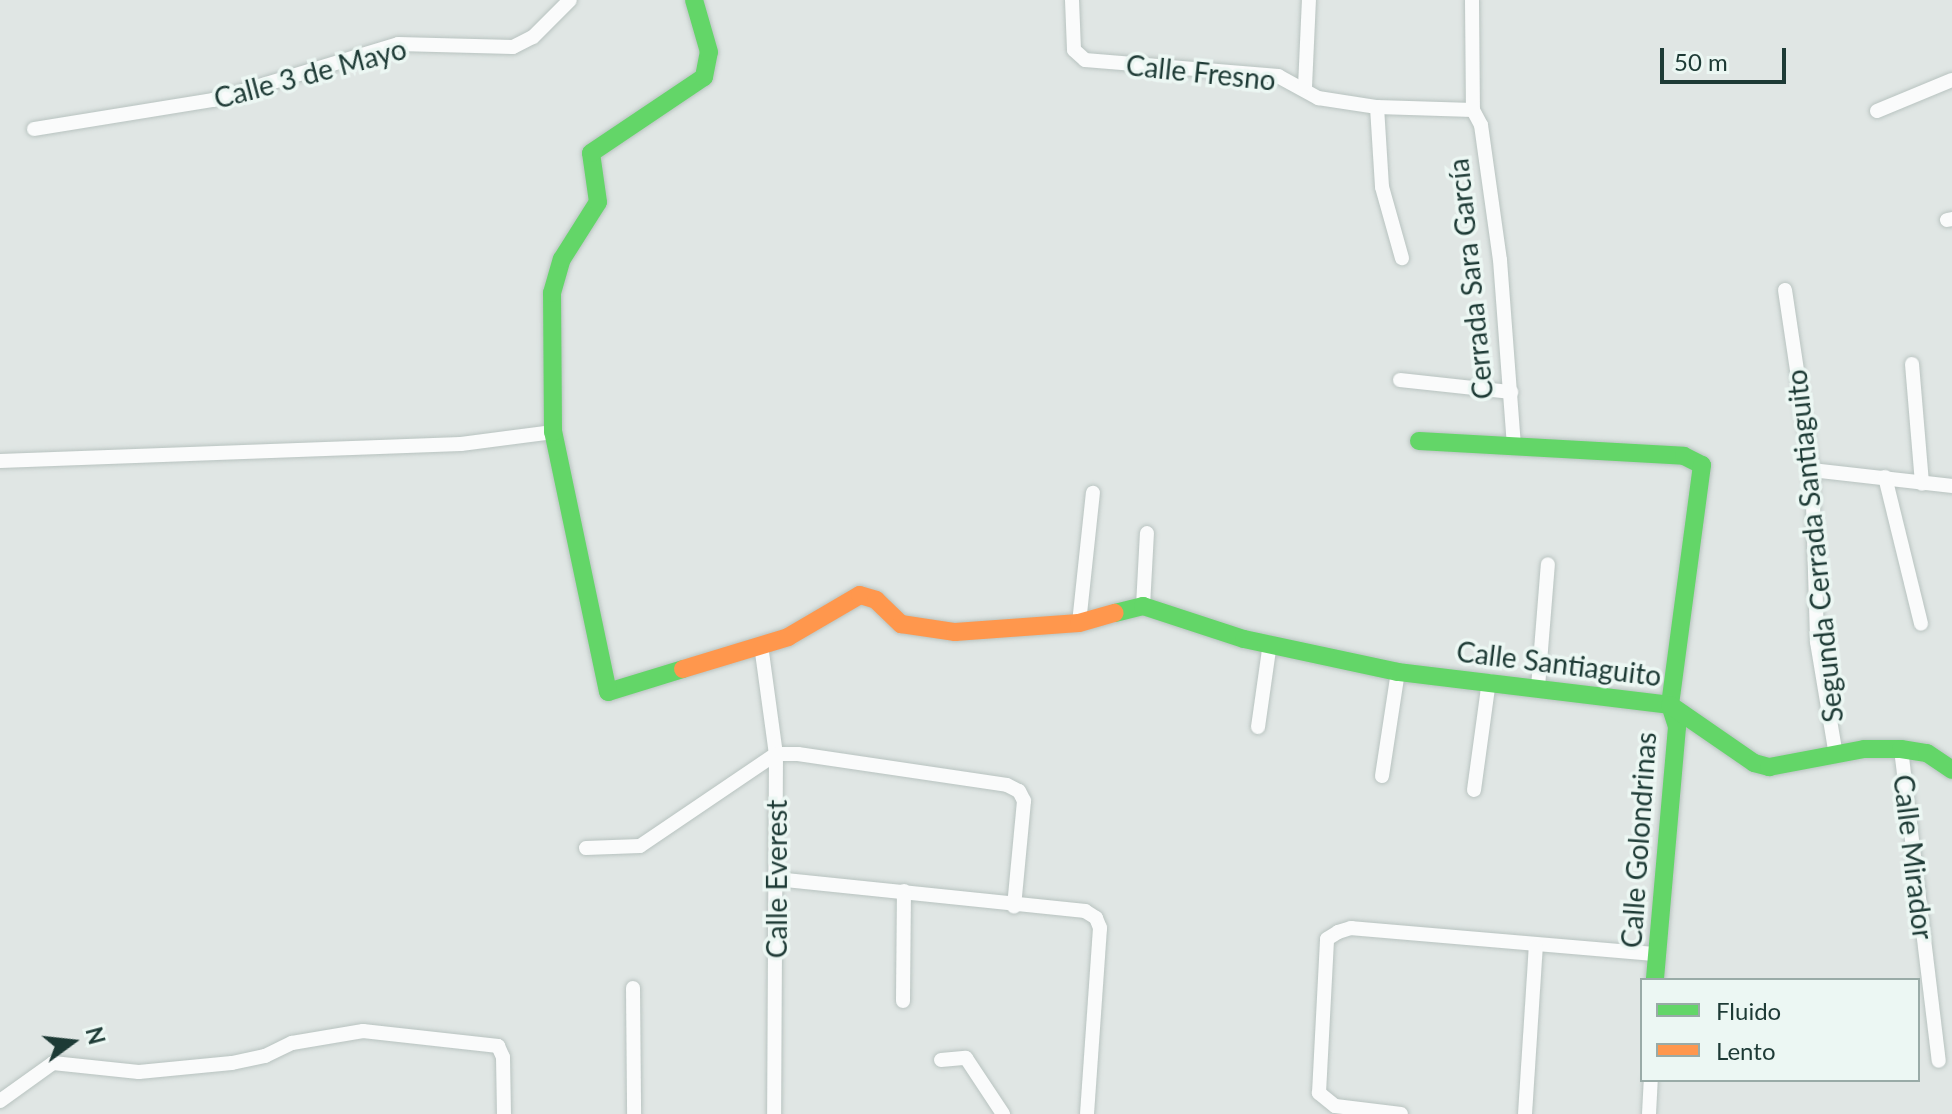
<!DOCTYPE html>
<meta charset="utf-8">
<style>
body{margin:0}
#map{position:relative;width:1952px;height:1114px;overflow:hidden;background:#e0e6e4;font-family:Lato,sans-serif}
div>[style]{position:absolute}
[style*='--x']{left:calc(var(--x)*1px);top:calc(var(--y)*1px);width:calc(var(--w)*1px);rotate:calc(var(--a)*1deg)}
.roads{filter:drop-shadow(0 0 2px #b8c3c0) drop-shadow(0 0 2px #b8c3c0)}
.street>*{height:14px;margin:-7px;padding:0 7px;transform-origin:7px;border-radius:7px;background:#fafbfb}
.fast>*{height:18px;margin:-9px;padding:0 9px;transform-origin:9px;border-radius:9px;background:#63d668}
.slow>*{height:18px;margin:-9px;padding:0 9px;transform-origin:9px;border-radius:9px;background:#ff974d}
span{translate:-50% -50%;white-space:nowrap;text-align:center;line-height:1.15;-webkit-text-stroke:7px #ecf7f3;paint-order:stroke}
.street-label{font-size:28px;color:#1d3a35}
.legend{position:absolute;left:1640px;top:978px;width:280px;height:104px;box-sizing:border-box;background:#ecf7f3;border:2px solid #99aba7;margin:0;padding:10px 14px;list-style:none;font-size:24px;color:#1d3a35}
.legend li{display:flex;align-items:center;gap:16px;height:40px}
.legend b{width:40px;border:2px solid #99aba7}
.north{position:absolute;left:32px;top:1002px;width:80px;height:80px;-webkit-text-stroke:6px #ecf7f3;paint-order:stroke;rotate:75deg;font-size:22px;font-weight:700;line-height:32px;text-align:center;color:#1d3a35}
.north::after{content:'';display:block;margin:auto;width:28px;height:36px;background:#1d3a35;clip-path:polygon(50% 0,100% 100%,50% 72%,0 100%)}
.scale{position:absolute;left:1660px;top:48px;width:126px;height:36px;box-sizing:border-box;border:4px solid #1d3a35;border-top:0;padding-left:10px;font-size:24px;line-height:28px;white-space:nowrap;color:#1d3a35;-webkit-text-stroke:6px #ecf7f3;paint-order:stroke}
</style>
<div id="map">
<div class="roads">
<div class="street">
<div style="--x:1072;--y:0;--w:50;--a:87.7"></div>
<div style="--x:1074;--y:50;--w:15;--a:42"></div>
<div style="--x:1085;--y:60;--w:194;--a:4.7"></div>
<div style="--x:1278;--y:76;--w:46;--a:28.8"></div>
<div style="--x:1318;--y:98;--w:60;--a:8.7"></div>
<div style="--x:1377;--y:107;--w:96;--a:1.8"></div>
<div style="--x:1472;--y:0;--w:110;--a:89.5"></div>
<div style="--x:1473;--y:110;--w:17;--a:62"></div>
<div style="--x:1481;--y:125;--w:136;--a:82"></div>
<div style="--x:1500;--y:260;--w:186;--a:85.7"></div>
<div style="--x:1305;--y:87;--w:87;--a:-87.4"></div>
<div style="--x:1377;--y:107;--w:80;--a:86.4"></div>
<div style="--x:1382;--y:187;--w:74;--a:74.3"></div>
<div style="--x:1877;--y:111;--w:81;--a:-22.5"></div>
<div style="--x:34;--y:129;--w:181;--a:-9.2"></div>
<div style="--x:213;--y:100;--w:193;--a:-16.8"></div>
<div style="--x:398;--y:44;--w:115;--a:1.5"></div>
<div style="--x:513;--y:47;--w:22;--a:-27"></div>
<div style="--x:533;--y:37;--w:52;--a:-45"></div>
<div style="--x:1947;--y:220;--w:5;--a:-11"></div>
<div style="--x:1785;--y:290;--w:182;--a:81.5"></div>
<div style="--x:1812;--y:470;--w:172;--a:88.3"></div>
<div style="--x:1817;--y:642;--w:115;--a:80.5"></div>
<div style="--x:1912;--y:364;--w:120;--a:85.2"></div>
<div style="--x:1400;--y:380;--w:112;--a:6.2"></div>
<div style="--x:0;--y:461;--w:461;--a:-2.1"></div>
<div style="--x:461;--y:444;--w:93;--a:-7.4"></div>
<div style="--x:1812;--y:470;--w:141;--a:6.5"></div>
<div style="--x:1885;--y:477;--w:151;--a:76.2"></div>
<div style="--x:1143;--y:606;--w:73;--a:-86.9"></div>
<div style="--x:1079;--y:623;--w:131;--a:-83.9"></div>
<div style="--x:761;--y:645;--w:110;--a:82.2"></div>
<div style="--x:776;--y:754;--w:360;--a:90.3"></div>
<div style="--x:1538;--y:687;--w:123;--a:-85.4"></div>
<div style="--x:1258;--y:727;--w:85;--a:-81.9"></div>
<div style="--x:1901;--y:749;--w:314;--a:83.1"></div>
<div style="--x:1382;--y:776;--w:105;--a:-81.3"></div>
<div style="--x:1474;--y:790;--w:110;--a:-82.2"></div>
<div style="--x:586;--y:848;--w:54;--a:-2.1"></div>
<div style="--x:640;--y:846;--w:164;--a:-34.1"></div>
<div style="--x:776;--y:754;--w:22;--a:0"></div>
<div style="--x:798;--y:754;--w:211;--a:8.4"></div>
<div style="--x:1007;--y:785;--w:13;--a:27"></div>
<div style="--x:1019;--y:791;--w:11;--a:63"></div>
<div style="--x:1024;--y:801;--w:106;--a:95.4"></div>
<div style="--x:776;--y:879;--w:311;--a:5.9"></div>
<div style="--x:1085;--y:911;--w:13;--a:32"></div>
<div style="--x:1096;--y:918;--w:11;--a:68"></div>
<div style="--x:1100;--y:928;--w:186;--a:94"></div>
<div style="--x:633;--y:988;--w:126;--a:89.5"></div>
<div style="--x:903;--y:1001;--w:110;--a:-89.5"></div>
<div style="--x:941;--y:1060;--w:25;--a:-5"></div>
<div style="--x:966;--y:1058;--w:67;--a:56.5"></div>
<div style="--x:0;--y:1101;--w:65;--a:-35.6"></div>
<div style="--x:53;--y:1063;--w:86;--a:6"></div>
<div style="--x:139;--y:1072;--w:93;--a:-5.5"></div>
<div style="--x:232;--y:1063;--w:34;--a:-12"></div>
<div style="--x:265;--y:1056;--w:30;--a:-26"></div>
<div style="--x:292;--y:1043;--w:72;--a:-9.6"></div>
<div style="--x:363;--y:1031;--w:136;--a:6.3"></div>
<div style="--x:498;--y:1046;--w:12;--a:66"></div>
<div style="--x:503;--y:1057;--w:57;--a:89"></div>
<div style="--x:1401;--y:1114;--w:66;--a:-173.1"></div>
<div style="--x:1335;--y:1106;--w:21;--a:-141"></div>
<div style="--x:1319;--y:1093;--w:154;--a:-87"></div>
<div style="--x:1327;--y:939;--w:13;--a:-32"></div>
<div style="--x:1338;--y:932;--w:14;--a:-17"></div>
<div style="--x:1351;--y:928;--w:306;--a:4.9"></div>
<div style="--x:1525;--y:1114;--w:168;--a:-86.3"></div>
<div style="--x:1649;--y:1114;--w:34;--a:-87"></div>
</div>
<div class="fast">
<div style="--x:1419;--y:441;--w:265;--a:3.2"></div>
<div style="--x:1684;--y:456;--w:20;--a:27"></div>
<div style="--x:1702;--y:465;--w:242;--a:97.6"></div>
<div style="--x:1670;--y:705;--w:23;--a:72"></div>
<div style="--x:1677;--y:727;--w:254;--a:95"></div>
<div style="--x:1115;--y:613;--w:29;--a:-14"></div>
<div style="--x:1143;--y:606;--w:106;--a:18.1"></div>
<div style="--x:1244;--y:639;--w:157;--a:12.1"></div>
<div style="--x:1398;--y:672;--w:274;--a:6.9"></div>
<div style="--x:1670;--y:705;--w:102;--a:34.6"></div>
<div style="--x:1754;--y:763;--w:16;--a:15"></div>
<div style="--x:1769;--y:767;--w:97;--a:-10.7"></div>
<div style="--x:1864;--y:749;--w:37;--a:0"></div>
<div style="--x:1901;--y:749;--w:26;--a:9"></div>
<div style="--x:1927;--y:753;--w:30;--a:34"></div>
<div style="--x:683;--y:669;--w:78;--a:163"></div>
<div style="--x:608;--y:692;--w:266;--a:-101.9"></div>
<div style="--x:553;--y:432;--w:139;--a:-90.4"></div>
<div style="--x:552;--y:293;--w:35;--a:-74"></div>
<div style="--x:562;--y:259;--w:67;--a:-57.7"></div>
<div style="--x:598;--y:202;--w:49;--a:-98.1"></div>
<div style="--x:591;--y:153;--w:136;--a:-33.9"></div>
<div style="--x:704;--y:77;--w:25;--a:-79"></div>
<div style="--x:709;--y:52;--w:54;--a:-106.1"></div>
</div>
<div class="slow">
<div style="--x:683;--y:669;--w:110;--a:-16.9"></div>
<div style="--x:788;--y:637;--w:83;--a:-30.3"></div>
<div style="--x:860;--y:595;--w:17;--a:17"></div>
<div style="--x:876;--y:600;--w:35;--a:44"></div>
<div style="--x:901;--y:624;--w:55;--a:8.4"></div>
<div style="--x:955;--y:632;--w:124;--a:-4.2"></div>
<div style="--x:1079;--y:623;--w:37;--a:-16"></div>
</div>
</div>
<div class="street-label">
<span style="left:1201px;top:72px;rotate:6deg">Calle Fresno</span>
<span style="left:310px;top:73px;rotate:-15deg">Calle 3 de Mayo</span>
<span style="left:1470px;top:279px;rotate:-96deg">Cerrada Sara García</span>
<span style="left:1814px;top:546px;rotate:-96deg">Segunda Cerrada Santiaguito</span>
<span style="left:1559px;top:663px;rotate:7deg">Calle Santiaguito</span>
<span style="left:1638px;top:840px;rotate:-86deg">Calle Golondrinas</span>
<span style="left:1914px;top:857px;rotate:83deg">Calle Mirador</span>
<span style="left:776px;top:879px;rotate:-90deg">Calle Everest</span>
</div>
<ul class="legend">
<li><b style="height:10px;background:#63d668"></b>Fluido</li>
<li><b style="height:10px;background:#ff974d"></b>Lento</li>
</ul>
<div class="north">N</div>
<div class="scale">50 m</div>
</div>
